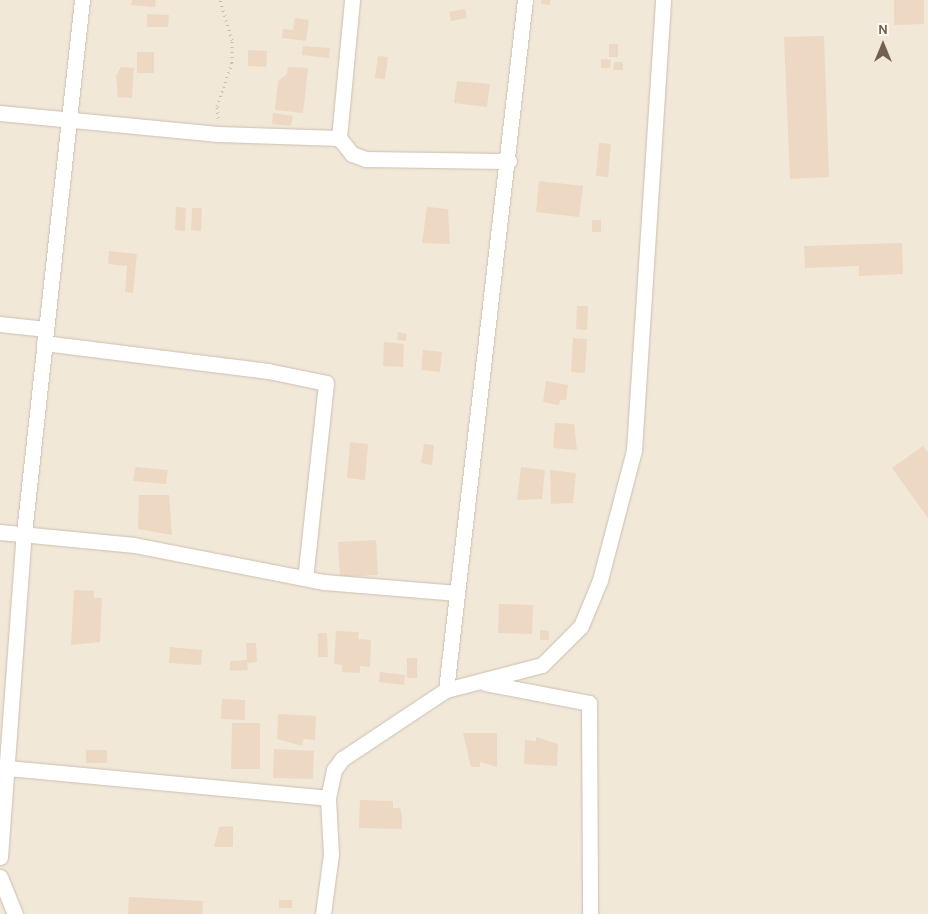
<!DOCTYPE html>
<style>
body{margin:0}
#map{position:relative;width:928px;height:914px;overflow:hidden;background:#faf5e9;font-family:Karla,sans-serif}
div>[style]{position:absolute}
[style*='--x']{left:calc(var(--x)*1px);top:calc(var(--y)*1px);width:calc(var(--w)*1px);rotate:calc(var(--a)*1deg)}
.residential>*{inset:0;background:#f1e8d8}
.building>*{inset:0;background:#edd8c3}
.path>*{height:3px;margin-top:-1.5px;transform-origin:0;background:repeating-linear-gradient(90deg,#d2bba6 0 1px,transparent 0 5px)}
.roads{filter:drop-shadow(0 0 1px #ccbeb0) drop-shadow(0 0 1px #ccbeb0)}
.street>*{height:15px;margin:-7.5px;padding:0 7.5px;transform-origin:7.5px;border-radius:7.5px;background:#fff}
span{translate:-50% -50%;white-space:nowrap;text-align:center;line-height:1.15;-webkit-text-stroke:4px #fdf9ef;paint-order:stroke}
.north{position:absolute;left:858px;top:20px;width:50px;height:50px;-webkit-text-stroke:4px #fdf9ef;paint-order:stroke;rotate:0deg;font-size:14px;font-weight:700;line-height:20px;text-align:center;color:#725f4f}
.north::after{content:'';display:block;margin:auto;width:18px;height:22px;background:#725f4f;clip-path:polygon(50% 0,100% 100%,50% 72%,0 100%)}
</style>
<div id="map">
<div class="residential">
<div style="clip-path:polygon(0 0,928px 0,928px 914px,0 914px)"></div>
</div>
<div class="building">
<div style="clip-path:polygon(132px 0,156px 0,155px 7px,131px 5px)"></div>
<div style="clip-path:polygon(541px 0,550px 0,550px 5px,541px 4px)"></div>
<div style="clip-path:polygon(894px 0,924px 0,924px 24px,894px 25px)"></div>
<div style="clip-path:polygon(465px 9px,467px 18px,451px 21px,449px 12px)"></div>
<div style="clip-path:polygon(147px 14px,169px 15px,168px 27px,147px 27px)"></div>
<div style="clip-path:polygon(295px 18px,309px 20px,306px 41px,282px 38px,283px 29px,293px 30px)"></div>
<div style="clip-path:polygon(824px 36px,829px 177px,790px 179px,784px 37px)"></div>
<div style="clip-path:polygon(609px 44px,618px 44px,618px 57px,609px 57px)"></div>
<div style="clip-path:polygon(303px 46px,330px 48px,329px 58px,302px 55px)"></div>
<div style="clip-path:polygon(248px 50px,267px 51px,266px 67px,248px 66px)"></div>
<div style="clip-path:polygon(137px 52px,154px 52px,154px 73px,137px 73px)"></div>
<div style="clip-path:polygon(378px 56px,388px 57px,385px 79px,375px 78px)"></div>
<div style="clip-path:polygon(601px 59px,611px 60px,610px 68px,601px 68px)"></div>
<div style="clip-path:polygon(614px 62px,623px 62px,623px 70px,613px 70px)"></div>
<div style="clip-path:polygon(121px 67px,134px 68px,132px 98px,118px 97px,116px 76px)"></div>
<div style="clip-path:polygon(288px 67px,308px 68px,303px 113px,275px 110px,278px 81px,287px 74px)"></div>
<div style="clip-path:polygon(457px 81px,490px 84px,487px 107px,454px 103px)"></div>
<div style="clip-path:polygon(273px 113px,293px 116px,291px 126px,272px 124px)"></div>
<div style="clip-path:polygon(599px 143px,611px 144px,608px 177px,596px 176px)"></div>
<div style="clip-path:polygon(539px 181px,583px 186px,579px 217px,536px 212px)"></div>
<div style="clip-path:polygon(176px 207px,186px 208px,185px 231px,175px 230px)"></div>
<div style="clip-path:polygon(427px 207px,448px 209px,450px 244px,422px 243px)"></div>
<div style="clip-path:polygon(192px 208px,202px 208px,201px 231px,191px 230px)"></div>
<div style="clip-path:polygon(592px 220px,601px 220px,601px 232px,592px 232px)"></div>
<div style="clip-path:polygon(902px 243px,903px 274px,859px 276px,859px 266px,805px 268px,804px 246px)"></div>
<div style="clip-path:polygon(109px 251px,137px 254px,133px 293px,125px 292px,127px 266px,108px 264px)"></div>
<div style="clip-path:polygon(577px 306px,588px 306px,587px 330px,576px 329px)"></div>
<div style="clip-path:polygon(398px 332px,407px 334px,406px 341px,397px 340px)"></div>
<div style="clip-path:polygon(573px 338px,587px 339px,585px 373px,571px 372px)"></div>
<div style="clip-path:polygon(384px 342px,404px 344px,403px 367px,383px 366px)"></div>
<div style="clip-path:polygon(423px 350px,442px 352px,440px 372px,421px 370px)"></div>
<div style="clip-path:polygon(546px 381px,568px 385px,566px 400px,560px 400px,559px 405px,543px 402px)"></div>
<div style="clip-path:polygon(555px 423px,574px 424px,577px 450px,553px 448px)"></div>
<div style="clip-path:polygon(350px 442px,368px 444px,365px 480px,347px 478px)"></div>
<div style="clip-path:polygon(424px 444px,434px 445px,432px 465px,421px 463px)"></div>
<div style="clip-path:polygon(923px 446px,928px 453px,928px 518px,892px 468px)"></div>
<div style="clip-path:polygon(135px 467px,168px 470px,166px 484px,133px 481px)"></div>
<div style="clip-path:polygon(521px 467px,545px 470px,542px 499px,517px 500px)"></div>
<div style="clip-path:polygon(550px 470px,576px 473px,573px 503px,551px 504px)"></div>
<div style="clip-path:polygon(139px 495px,169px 495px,172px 535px,138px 529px)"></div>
<div style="clip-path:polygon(376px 540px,378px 575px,340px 577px,338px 542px)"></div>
<div style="clip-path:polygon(74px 590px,94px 591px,94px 598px,102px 598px,100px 642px,71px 645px)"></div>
<div style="clip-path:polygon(499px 604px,533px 605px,532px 634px,498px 633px)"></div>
<div style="clip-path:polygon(540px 630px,549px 631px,549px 640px,540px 640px)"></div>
<div style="clip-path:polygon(336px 631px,359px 632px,358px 639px,371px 640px,370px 667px,360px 666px,360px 673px,342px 672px,342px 665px,334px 664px)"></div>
<div style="clip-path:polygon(318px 633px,327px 633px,328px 657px,318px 657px)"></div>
<div style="clip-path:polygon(246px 643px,256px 643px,257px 662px,247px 663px,248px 670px,230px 671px,230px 661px,247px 660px)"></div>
<div style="clip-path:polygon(170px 647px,202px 650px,201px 665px,169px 663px)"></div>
<div style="clip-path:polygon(407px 658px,417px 658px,417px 678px,407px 678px)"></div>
<div style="clip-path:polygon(380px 672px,405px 675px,404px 685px,379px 682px)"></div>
<div style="clip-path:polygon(222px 699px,245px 700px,245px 720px,221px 719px)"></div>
<div style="clip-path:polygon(278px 714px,316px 716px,315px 740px,303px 739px,302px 746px,277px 739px)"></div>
<div style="clip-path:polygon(232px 723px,260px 723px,260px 769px,231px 769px)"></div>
<div style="clip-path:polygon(463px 733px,497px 733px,497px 767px,480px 762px,480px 767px,471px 767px)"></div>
<div style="clip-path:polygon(536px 737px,558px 744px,557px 766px,524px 764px,525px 740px,536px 741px)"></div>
<div style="clip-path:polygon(274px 749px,314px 751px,313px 779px,273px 778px)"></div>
<div style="clip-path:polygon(86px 750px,107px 750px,107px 763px,86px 763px)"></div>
<div style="clip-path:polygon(360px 800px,393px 801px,393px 808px,400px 808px,402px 816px,402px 829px,359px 828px)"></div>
<div style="clip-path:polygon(233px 826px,233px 847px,214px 847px,219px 827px)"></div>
<div style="clip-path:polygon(129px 897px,203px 901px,202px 914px,128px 914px)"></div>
<div style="clip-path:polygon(279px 900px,292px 900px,292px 908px,279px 908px)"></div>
</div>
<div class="path">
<div style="--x:218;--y:118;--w:12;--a:-95"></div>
<div style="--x:217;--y:106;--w:46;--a:-70.8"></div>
<div style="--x:232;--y:63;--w:23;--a:-90"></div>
<div style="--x:232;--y:40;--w:42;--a:-106.7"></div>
</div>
<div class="roads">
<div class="street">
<div style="--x:0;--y:113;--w:219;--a:5.5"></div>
<div style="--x:218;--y:134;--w:121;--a:1.9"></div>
<div style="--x:339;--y:138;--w:21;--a:51"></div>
<div style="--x:352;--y:154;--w:15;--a:20"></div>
<div style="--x:366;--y:159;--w:143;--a:0.8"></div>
<div style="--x:339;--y:138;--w:139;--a:-84.6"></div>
<div style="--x:0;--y:324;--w:46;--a:6.2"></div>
<div style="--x:44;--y:343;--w:226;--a:7.1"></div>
<div style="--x:268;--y:371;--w:59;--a:11.7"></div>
<div style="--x:326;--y:383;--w:196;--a:96.1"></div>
<div style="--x:0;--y:532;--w:135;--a:5.5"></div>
<div style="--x:134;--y:545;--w:194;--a:11"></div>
<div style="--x:324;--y:582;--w:134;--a:4.7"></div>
<div style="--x:485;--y:683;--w:106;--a:10.9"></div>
<div style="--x:589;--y:703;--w:211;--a:89.7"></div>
<div style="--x:446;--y:690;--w:695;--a:-83.47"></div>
<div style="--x:7;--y:768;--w:322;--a:5.3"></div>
<div style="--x:0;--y:857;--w:325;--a:-85.8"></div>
<div style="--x:24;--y:533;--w:536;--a:-83.79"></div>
<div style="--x:0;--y:877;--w:40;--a:68"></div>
<div style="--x:323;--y:914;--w:61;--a:-82.4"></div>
<div style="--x:331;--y:854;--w:56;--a:-93.1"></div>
<div style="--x:328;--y:798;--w:29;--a:-78"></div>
<div style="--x:334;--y:770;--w:14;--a:-54"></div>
<div style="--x:342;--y:759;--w:125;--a:-33.6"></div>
<div style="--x:446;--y:690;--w:99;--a:-14.6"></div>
<div style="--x:542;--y:665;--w:55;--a:-45"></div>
<div style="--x:581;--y:626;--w:50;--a:-67.6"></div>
<div style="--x:600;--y:580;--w:134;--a:-75.3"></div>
<div style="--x:634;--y:450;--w:451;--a:-86.3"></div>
</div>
</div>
<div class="north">N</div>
</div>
